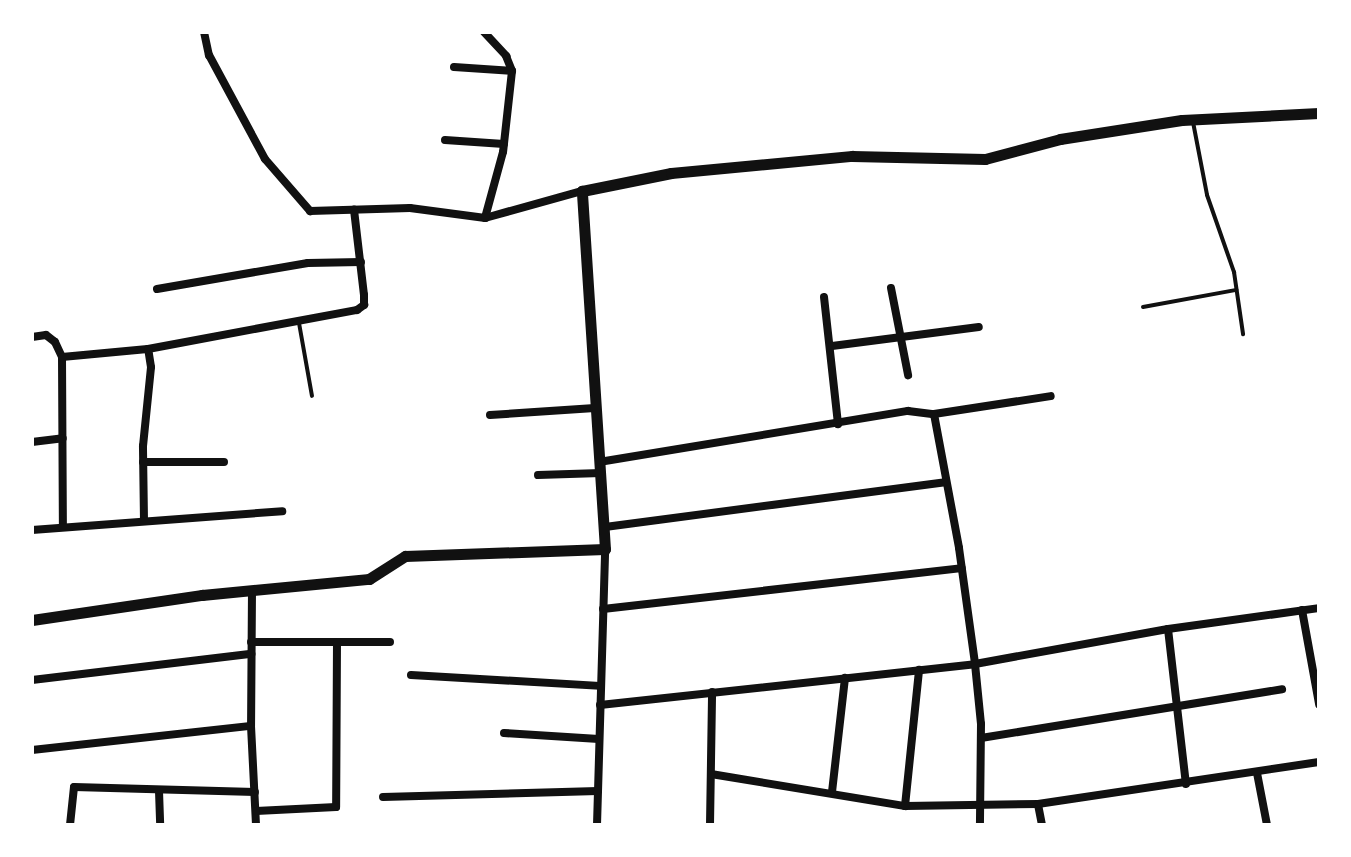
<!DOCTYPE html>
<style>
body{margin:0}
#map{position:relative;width:1351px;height:857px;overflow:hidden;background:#fff;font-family:"Libre Baskerville",serif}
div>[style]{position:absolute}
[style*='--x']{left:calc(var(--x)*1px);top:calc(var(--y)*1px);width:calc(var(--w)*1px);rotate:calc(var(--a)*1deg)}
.service>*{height:4px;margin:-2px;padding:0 2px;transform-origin:2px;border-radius:2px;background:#111}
.minor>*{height:8px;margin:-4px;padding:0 4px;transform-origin:4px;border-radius:4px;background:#111}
.tertiary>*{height:11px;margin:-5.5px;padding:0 5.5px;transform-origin:5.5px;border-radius:5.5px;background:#111}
span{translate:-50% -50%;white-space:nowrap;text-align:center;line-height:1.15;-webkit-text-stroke:7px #fff;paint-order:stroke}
.frame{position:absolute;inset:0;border:34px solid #fff;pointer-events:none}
</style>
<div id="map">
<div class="service">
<div style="--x:1193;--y:122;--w:74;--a:79.1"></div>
<div style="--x:1207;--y:195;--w:82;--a:70.7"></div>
<div style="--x:1234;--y:272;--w:63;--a:81.7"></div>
<div style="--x:1143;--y:307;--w:95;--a:-10.4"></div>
<div style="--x:299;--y:323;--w:74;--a:79.9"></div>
</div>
<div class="minor">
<div style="--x:204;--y:32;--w:24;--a:78"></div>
<div style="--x:209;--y:55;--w:118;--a:61.7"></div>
<div style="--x:265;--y:159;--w:69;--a:49.1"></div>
<div style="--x:310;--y:211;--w:100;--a:-1.7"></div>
<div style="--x:410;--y:208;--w:76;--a:7.6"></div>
<div style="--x:485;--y:218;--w:101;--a:-15.6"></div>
<div style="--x:484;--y:32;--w:33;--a:47"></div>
<div style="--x:506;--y:56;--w:16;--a:68"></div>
<div style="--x:512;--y:71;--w:81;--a:96.3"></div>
<div style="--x:503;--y:152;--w:68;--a:105.3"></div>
<div style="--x:454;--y:67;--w:58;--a:3.9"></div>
<div style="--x:445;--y:140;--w:59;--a:3.9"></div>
<div style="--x:891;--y:288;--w:89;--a:78.9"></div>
<div style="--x:157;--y:289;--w:153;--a:-9.8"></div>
<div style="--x:308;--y:263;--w:53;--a:-1.1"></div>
<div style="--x:824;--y:297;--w:128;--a:83.7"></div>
<div style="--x:32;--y:337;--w:14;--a:-8"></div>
<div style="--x:46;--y:335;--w:11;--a:38"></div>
<div style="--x:55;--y:342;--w:17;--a:65"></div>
<div style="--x:62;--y:357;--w:169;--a:89.7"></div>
<div style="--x:832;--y:346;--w:148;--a:-7.4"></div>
<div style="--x:62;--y:357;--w:86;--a:-5.3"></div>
<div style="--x:148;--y:349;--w:213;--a:-10.6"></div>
<div style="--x:357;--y:310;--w:9;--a:-36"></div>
<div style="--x:364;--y:305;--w:10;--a:-90"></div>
<div style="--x:364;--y:295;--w:86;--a:-96.7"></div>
<div style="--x:934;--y:414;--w:118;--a:-8.7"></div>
<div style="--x:490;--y:415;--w:105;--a:-3.8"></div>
<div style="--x:32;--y:442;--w:31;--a:-7"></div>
<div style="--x:143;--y:462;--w:81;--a:0"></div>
<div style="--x:599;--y:462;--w:313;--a:-9.4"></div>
<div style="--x:908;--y:411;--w:26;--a:7"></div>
<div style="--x:934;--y:414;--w:136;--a:79.4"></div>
<div style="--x:959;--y:548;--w:117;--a:82.1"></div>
<div style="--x:975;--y:664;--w:60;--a:84.3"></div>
<div style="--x:981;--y:724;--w:101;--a:90.6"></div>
<div style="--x:538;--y:475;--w:63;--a:-1.8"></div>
<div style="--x:144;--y:521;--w:75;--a:-90.8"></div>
<div style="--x:143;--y:446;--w:79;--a:-84.2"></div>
<div style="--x:151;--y:367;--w:18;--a:-99"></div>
<div style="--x:605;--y:527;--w:343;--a:-7.5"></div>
<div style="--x:32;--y:530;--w:251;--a:-4.3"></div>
<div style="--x:252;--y:590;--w:136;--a:90.4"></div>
<div style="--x:251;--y:726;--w:99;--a:87.1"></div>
<div style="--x:603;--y:609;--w:361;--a:-6.5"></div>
<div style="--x:1302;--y:610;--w:96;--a:79.7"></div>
<div style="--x:1168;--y:629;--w:156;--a:83.4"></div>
<div style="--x:251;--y:642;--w:86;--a:0"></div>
<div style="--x:337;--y:642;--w:165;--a:90.3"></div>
<div style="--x:336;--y:807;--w:80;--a:177.1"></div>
<div style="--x:337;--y:642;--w:53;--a:0"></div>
<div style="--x:411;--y:675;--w:189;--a:3.3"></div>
<div style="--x:32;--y:680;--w:221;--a:-6.8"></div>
<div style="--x:600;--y:705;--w:377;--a:-6.2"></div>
<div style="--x:975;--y:664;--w:196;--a:-10.3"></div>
<div style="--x:1168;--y:629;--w:152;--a:-7.9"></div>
<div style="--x:504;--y:733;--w:95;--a:3.6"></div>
<div style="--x:981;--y:738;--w:305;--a:-9.2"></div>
<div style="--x:32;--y:750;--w:220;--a:-6.3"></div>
<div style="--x:1257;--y:773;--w:53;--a:79.1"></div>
<div style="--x:711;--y:774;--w:197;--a:9.4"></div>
<div style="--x:905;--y:806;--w:133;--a:-0.9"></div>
<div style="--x:159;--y:791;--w:34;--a:88"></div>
<div style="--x:832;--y:792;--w:115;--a:-83.5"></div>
<div style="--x:383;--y:797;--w:215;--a:-1.6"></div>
<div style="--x:905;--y:806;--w:137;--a:-84.1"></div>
<div style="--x:70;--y:825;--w:38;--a:-84"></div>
<div style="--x:74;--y:787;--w:181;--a:1.6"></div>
<div style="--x:597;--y:825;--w:276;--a:-88.3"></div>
<div style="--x:710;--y:825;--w:133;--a:-89.1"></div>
<div style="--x:1042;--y:825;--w:21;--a:-101"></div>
<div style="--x:1038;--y:804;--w:284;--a:-8.5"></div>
</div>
<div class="tertiary">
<div style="--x:32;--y:620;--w:172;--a:-8.4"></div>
<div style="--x:202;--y:595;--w:168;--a:-5.5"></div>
<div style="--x:369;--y:579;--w:43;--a:-32.6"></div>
<div style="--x:405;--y:556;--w:200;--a:-2"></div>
<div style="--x:605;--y:549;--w:359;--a:-93.7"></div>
<div style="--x:582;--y:191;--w:91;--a:-11.4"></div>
<div style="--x:671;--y:173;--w:182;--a:-5.4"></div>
<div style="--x:852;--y:156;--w:133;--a:1.3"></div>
<div style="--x:985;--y:159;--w:78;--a:-14.9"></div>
<div style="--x:1060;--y:139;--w:123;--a:-8.9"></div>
<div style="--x:1182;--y:120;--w:137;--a:-2.9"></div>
</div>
<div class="frame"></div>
</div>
